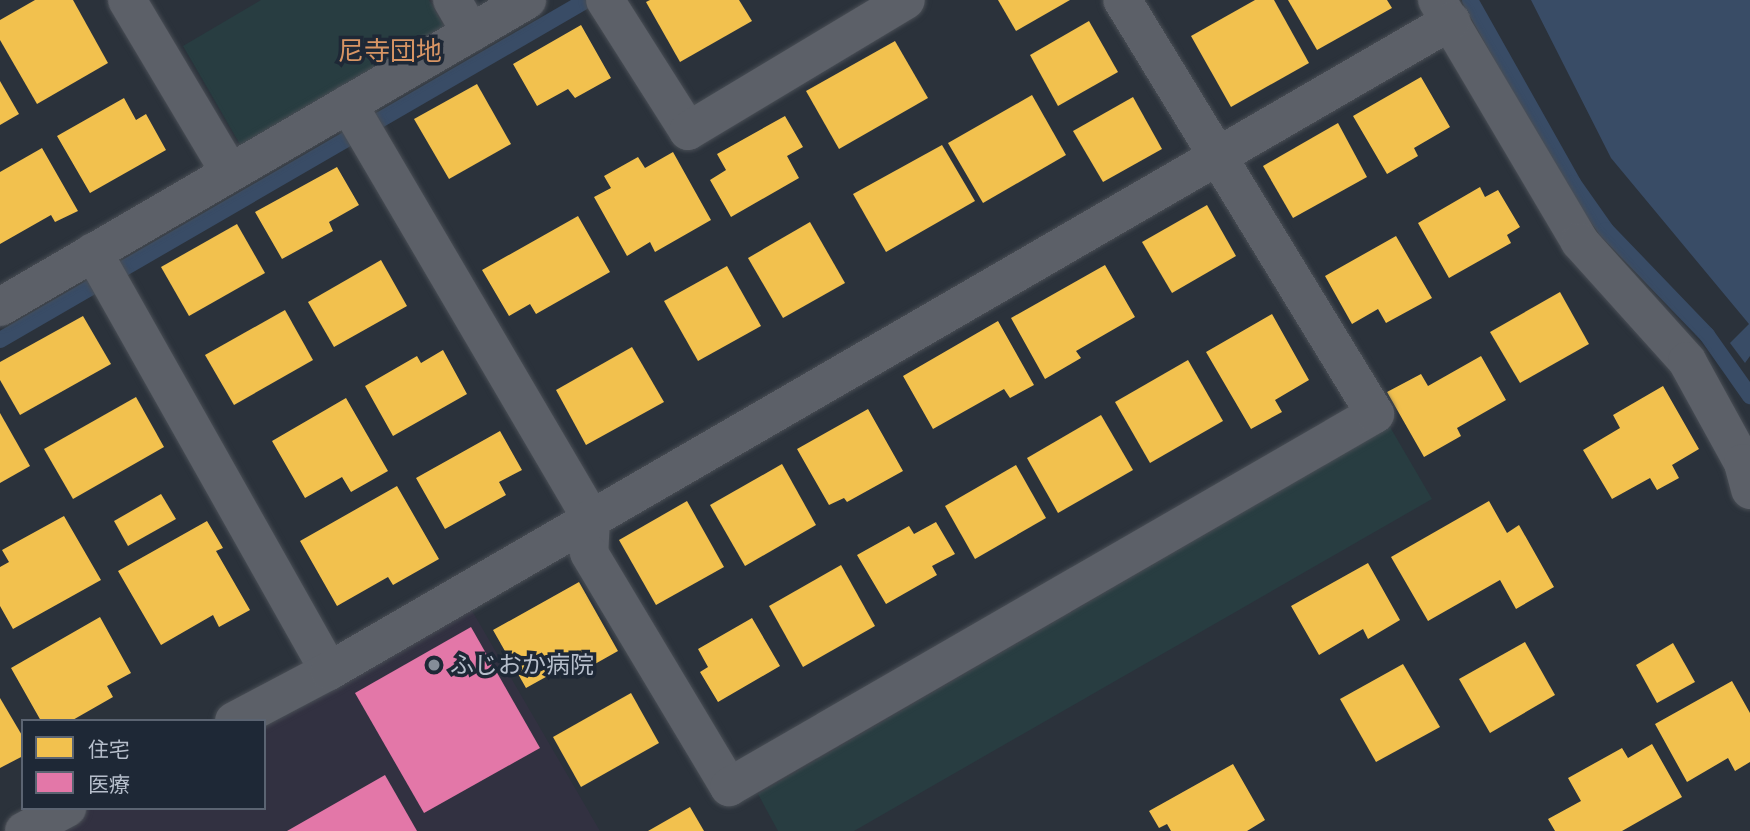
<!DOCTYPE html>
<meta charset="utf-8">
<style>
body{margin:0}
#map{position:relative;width:1750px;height:831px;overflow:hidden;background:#2b323b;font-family:Mulish,"Noto Sans JP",sans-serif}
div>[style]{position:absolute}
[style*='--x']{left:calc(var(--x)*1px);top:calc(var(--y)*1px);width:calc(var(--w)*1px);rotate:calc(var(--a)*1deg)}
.medical>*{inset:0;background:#323141}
.green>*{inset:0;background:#283d41}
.water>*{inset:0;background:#394c66}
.homes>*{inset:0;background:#f2c14e}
.health>*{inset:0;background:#e377a8}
.stream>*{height:16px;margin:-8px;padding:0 8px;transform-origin:8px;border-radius:8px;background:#394c66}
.roads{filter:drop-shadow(0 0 2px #494e55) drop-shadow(0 0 2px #494e55)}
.minor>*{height:38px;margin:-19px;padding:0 19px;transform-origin:19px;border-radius:19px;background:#5c6068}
.dots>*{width:19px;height:19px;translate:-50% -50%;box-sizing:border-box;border:4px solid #1e2836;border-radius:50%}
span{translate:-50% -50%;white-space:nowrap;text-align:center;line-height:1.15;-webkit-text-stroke:7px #1e2836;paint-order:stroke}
.poi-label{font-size:24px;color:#b6becb}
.left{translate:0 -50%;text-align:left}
.neighbourhood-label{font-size:26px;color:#d89564}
.legend{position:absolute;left:21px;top:719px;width:245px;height:91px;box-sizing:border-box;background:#1e2836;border:2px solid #5b6472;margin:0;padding:9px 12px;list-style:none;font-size:21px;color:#b6becb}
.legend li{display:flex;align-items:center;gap:14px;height:35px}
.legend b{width:35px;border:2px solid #5b6472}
</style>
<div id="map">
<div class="medical">
<div style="clip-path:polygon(471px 609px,600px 831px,48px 831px,92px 808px,264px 808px,264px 721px)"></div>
</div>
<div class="green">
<div style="clip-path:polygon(261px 0,429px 0,445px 28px,241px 146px,183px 46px)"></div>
<div style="clip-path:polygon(1390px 427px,1432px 499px,854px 831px,778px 831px,758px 794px)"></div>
</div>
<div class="water">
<div style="clip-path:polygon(1531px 0,1750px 0,1750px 356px,1745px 363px,1730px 343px,1749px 324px,1611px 158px)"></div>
</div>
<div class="homes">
<div style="clip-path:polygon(35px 0,73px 0,108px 63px,37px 104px,0 40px,0 20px)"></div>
<div style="clip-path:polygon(650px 0,739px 0,752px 21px,680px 62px,646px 2px)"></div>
<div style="clip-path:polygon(998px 0,1070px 0,1016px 31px)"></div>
<div style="clip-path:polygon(1255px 0,1274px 0,1309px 63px,1231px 107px,1191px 36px)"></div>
<div style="clip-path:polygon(1288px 0,1387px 0,1392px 8px,1317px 50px)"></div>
<div style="clip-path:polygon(1089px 21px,1118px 72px,1058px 106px,1030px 55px)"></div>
<div style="clip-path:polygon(581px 25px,611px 78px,575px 98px,568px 89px,537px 106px,513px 64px)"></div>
<div style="clip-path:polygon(895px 41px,928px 98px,839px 149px,806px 91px)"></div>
<div style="clip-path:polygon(1421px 77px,1450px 127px,1414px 148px,1418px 156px,1387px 174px,1353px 116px)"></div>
<div style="clip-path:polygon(0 81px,19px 114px,0 125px)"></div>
<div style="clip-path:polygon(477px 84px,511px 144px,449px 179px,414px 119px)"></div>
<div style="clip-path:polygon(1032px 95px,1066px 155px,983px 203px,948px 143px)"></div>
<div style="clip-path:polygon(1133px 97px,1162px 149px,1103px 182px,1073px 131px)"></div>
<div style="clip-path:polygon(124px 98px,136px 120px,146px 114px,166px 150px,90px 193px,57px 136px)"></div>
<div style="clip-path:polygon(785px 116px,803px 147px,787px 156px,799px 178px,731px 217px,710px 180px,726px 170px,717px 154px)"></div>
<div style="clip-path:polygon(1338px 123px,1367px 177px,1293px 218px,1263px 166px)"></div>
<div style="clip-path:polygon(942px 145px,975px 201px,886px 252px,853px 194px)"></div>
<div style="clip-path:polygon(42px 148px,78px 211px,55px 222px,51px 215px,0 244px,0 172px)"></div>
<div style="clip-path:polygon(673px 152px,711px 220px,655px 252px,650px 242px,627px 256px,594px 197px,611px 188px,604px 176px,638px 157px,645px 168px)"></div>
<div style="clip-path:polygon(337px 167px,359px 205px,329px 222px,333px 231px,282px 259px,255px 212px)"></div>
<div style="clip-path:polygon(1480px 187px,1485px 197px,1498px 190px,1520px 227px,1507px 235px,1511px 243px,1449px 278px,1418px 223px)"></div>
<div style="clip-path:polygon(1207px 205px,1236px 256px,1172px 293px,1142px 242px)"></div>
<div style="clip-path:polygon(578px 216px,610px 272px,536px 314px,530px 304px,509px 316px,482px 270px)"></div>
<div style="clip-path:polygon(810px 222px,845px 283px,783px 318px,748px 258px)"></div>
<div style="clip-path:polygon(237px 224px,265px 273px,189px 316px,161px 267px)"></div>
<div style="clip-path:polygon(1396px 236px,1432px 298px,1386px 323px,1378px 309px,1352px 324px,1325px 276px)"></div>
<div style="clip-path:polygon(381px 260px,407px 306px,334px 347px,308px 302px)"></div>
<div style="clip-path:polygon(1105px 265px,1135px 317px,1076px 351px,1081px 358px,1045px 379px,1011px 318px)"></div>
<div style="clip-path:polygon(727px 266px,761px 326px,698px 361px,664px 301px)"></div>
<div style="clip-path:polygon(1560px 292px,1589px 344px,1520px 383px,1490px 332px)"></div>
<div style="clip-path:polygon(285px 310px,313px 360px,234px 405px,205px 355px)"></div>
<div style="clip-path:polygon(1272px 314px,1309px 380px,1275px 400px,1282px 412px,1251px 429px,1206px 352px)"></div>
<div style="clip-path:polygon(83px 316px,111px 364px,20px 415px,0 380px,0 362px)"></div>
<div style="clip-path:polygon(998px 321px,1034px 385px,1010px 398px,1004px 389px,933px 429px,903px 376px)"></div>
<div style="clip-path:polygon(632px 347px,664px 402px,586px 445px,556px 390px)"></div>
<div style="clip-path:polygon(443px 350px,467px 394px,393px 436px,365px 386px,417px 356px,421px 363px)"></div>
<div style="clip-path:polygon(1481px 356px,1506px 400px,1457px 428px,1461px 436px,1424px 457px,1387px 392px,1421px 374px,1428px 386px)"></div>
<div style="clip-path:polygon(1188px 360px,1223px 421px,1150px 463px,1115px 402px)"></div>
<div style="clip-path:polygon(1663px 386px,1699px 449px,1672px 465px,1679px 478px,1657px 490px,1650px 478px,1612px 499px,1583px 450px,1620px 428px,1613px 415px)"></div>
<div style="clip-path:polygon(136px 397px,164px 447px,73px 499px,44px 449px)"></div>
<div style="clip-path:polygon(346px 398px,388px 471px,351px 492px,342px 477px,305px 498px,272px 441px)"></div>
<div style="clip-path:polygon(868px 409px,903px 471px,847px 502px,844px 498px,829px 505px,797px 449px)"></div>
<div style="clip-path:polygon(0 413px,30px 466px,0 483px)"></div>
<div style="clip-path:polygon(1101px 415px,1133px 470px,1058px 513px,1027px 458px)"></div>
<div style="clip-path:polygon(500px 431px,522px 470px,499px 482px,506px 495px,445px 529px,416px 478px)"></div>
<div style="clip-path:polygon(782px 464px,816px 525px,745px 566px,710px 505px)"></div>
<div style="clip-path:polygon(1016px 465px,1046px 518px,975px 559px,945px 506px)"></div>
<div style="clip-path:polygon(397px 486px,439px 559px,393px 585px,388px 577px,337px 606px,300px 541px)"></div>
<div style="clip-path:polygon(161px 494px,176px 519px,128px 546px,114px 521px)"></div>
<div style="clip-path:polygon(687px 501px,724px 567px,656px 605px,619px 540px)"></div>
<div style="clip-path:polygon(1489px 501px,1507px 533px,1519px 525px,1554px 587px,1516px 609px,1500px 580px,1428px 621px,1391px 557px)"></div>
<div style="clip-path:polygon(64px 516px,101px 580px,13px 629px,0 606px,0 567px,9px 562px,2px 550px)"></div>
<div style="clip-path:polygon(207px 521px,223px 548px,216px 551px,250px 610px,219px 627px,213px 615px,161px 645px,118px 571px)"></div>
<div style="clip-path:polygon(936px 522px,955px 554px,932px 566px,937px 575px,886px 604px,857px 555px,909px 526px,914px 534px)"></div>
<div style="clip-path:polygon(1368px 563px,1400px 620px,1368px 639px,1363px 629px,1319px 655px,1291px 606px)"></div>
<div style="clip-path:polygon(841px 565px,875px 626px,803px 667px,769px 606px)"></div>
<div style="clip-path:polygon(579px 582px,618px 651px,586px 669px,580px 658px,526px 688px,493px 630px)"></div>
<div style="clip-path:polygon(100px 617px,131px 673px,107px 686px,113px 697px,71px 721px,41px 721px,11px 668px)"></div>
<div style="clip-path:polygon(752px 618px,780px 666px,718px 702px,700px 672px,708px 667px,698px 649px)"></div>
<div style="clip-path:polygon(1525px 642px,1555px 695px,1490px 733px,1459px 679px)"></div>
<div style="clip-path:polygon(1673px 643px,1695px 682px,1657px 703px,1636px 665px)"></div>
<div style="clip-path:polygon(1403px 664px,1440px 727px,1376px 762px,1340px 699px)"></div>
<div style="clip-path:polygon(1732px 681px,1750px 713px,1750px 762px,1735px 771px,1728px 758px,1687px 782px,1655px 724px)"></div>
<div style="clip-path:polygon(631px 693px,659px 743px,581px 787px,553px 737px)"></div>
<div style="clip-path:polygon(0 698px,23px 737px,23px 756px,0 768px)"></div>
<div style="clip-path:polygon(1652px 744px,1682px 797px,1622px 831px,1555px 831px,1548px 819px,1581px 801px,1568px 778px,1622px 748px,1628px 758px)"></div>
<div style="clip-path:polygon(1233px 764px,1265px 820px,1247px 831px,1171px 831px,1167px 824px,1159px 828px,1149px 811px)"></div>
<div style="clip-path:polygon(690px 807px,704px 831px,648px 831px)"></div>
</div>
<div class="health">
<div style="clip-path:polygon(471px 627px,540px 748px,424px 813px,355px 693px)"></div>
<div style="clip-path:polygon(385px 775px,417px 831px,287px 831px)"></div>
</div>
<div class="stream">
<div style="--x:1470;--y:0;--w:210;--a:60.6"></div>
<div style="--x:1573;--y:183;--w:57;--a:54.9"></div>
<div style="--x:1606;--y:230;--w:146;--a:46.1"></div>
<div style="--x:1707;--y:335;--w:75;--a:54.8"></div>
<div style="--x:0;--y:340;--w:678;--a:-30.08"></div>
</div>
<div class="roads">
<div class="minor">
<div style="--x:127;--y:0;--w:201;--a:59.2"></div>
<div style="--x:452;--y:0;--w:38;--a:60"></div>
<div style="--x:605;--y:0;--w:155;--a:57.6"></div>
<div style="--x:688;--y:131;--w:254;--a:-31"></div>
<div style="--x:1437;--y:0;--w:281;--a:59.4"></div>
<div style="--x:1580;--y:242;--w:160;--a:48"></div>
<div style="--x:1687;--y:361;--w:116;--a:61.2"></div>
<div style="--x:1743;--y:463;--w:28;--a:75"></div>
<div style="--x:348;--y:104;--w:481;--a:59.6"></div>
<div style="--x:591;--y:519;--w:34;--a:93"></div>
<div style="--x:589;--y:553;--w:273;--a:59.1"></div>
<div style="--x:729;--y:787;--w:746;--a:-30"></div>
<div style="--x:1375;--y:414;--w:485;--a:-121.4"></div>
<div style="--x:93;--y:252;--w:481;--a:60.6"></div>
<div style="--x:0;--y:307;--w:610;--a:-30.22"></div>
<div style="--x:234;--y:721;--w:107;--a:-27.8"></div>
<div style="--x:329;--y:671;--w:1297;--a:-30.08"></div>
<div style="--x:24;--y:831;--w:49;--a:-28.1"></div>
</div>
</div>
<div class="dots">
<div style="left:434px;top:665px;background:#858d99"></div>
</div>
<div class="poi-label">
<span class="left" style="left:450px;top:665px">ふじおか病院</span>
</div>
<div class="neighbourhood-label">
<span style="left:390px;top:51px">尼寺団地</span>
</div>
<ul class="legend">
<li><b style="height:19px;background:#f2c14e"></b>住宅</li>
<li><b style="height:19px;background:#e377a8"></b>医療</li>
</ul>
</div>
